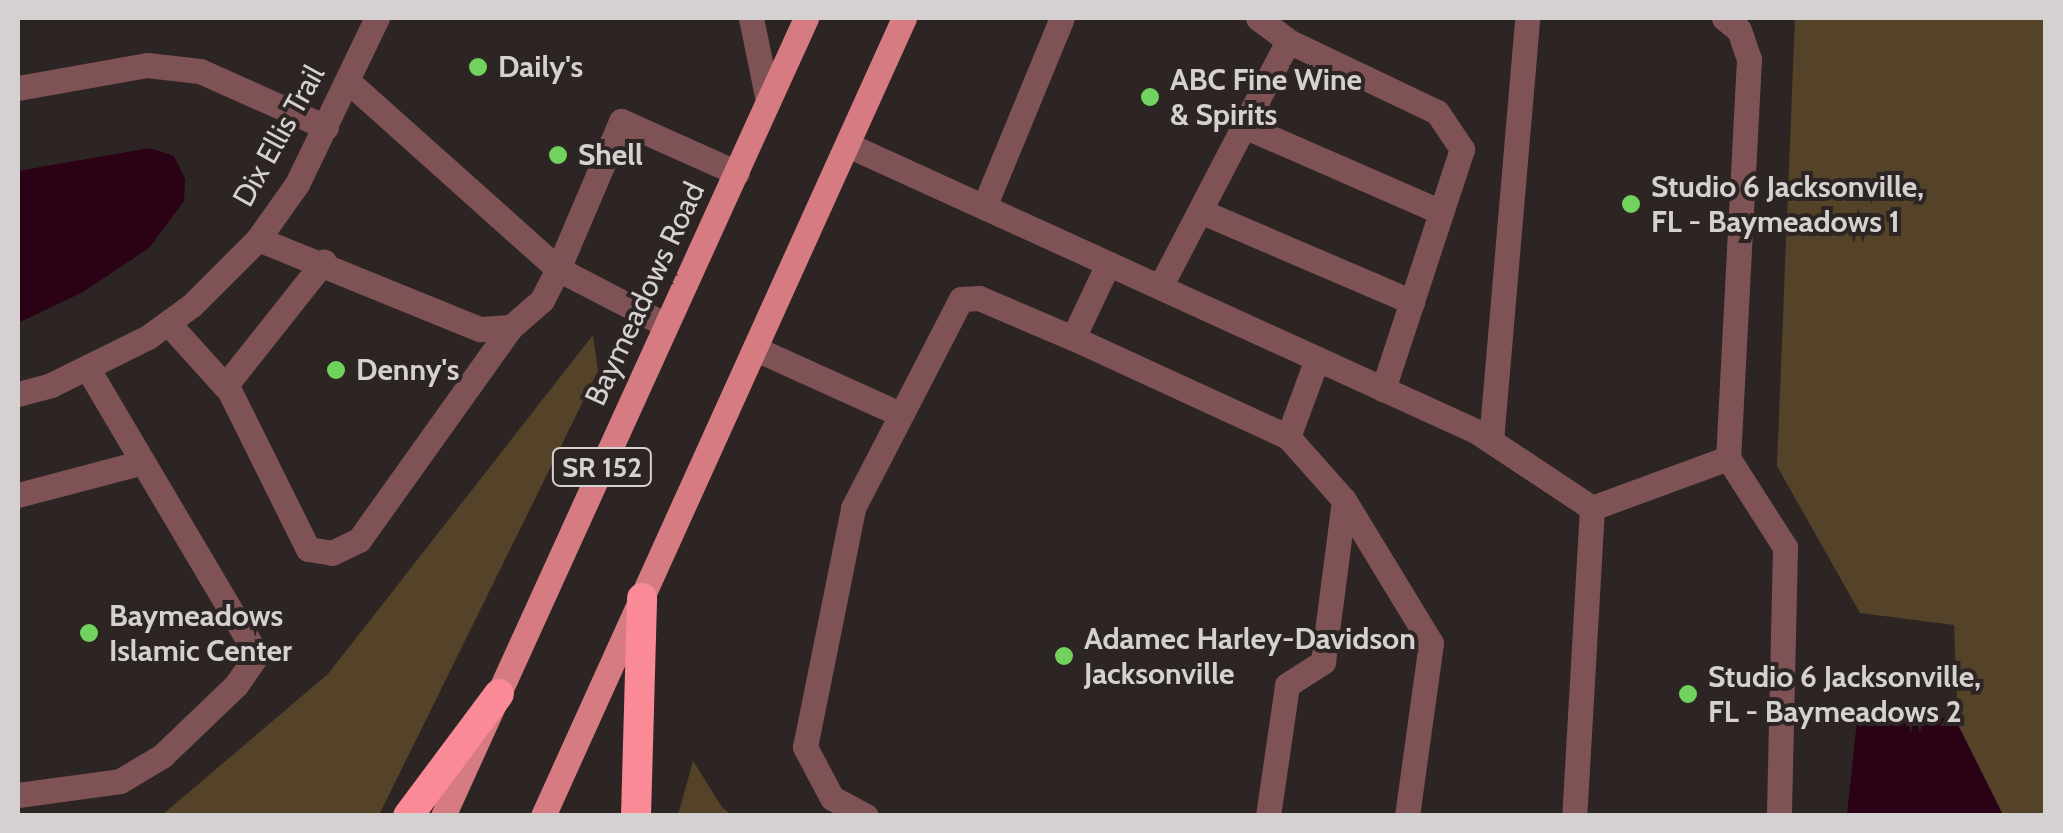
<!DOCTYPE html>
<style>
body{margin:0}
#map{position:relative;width:2063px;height:833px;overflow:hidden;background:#2c2523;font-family:Cabin,sans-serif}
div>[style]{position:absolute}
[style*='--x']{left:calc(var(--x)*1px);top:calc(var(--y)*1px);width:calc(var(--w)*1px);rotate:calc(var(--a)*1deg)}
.green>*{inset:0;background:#544329}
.water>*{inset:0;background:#2b0116}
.minor>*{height:25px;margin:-12.5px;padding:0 12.5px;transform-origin:12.5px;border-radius:12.5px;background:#7f5255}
.major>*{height:25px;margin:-12.5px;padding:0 12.5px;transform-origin:12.5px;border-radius:12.5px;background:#d77b83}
.highway>*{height:30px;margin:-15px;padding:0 15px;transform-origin:15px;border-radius:15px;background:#fa8a95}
.dots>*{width:28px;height:28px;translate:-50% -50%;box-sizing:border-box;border:5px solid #2c2523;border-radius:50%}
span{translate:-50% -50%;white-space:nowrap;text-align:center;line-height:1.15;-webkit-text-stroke:8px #2c2523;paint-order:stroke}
.shield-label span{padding:2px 8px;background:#2c2523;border:2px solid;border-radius:8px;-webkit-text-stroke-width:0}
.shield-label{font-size:28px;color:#d5d1d0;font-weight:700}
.poi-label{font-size:30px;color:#d5d1d0;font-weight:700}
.left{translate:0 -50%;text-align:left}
.street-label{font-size:30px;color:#d5d1d0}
.frame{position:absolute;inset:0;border:20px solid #d5d1d0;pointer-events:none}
</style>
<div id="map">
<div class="green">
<div style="clip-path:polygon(1795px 18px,2045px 18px,2045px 815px,2003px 815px,1958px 725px,1954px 625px,1860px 613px,1777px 466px)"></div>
<div style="clip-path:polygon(593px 335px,598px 371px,379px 815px,162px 815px,328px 674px)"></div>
<div style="clip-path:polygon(693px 761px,722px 807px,731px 815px,678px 815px)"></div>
</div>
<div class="water">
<div style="clip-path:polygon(150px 148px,174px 156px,185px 179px,184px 201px,149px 248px,83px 292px,18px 323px,18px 171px)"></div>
<div style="clip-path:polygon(1870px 710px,1935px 714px,1958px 725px,2003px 815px,1847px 815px,1857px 720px)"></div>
</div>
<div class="minor">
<div style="--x:751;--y:18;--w:85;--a:78.4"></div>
<div style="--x:1258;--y:18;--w:38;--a:37"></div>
<div style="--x:1288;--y:41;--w:165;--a:25.5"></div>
<div style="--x:1437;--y:112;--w:45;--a:56"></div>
<div style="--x:1462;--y:149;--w:253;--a:108.2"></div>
<div style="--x:1724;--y:18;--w:19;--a:39"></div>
<div style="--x:1739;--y:30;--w:31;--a:71"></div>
<div style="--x:1749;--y:59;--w:400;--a:93"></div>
<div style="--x:1728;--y:458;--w:106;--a:57.4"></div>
<div style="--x:1785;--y:547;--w:269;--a:91.3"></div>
<div style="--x:18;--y:88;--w:131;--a:-10.1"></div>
<div style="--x:147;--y:65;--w:53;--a:6.5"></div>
<div style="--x:200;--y:71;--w:138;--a:24"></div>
<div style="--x:1244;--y:126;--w:215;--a:23.6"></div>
<div style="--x:848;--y:145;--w:690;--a:24.49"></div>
<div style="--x:1476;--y:431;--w:139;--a:33.6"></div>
<div style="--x:1592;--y:508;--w:309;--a:93.3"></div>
<div style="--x:984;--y:207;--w:204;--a:-67.6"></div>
<div style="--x:1200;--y:211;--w:231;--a:23.2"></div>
<div style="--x:258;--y:239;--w:240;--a:22.1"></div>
<div style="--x:480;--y:329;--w:31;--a:-4"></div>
<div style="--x:511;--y:327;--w:41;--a:-41.1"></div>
<div style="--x:542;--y:300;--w:35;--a:-63"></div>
<div style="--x:558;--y:269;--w:282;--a:-138.2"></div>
<div style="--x:1160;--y:287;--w:277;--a:-62.5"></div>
<div style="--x:168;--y:323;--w:85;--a:47.9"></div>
<div style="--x:225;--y:386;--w:159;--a:-51.6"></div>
<div style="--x:666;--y:325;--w:122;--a:-152.6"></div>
<div style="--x:558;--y:269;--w:161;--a:-66.9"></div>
<div style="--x:621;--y:121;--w:127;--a:24.1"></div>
<div style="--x:1073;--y:338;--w:237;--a:24.7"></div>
<div style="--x:756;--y:349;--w:158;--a:24.3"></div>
<div style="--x:226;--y:384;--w:184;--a:63.6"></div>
<div style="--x:308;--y:549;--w:24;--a:9"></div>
<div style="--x:332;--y:553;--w:30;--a:-26"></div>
<div style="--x:359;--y:540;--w:262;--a:-54.5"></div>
<div style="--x:18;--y:394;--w:34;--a:-15"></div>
<div style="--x:51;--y:385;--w:108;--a:-26.3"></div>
<div style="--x:148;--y:337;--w:54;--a:-36"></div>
<div style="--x:192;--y:305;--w:93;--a:-45"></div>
<div style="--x:258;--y:239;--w:67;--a:-54.7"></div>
<div style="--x:297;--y:184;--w:184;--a:-64.3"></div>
<div style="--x:1491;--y:441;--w:425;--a:-85.1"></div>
<div style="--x:18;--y:495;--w:129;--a:-14.8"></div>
<div style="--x:1344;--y:500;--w:167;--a:58.7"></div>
<div style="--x:1431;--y:643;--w:175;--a:97.9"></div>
<div style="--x:1592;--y:508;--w:145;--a:-20.2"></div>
<div style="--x:18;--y:795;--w:103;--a:-7.8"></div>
<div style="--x:120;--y:781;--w:49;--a:-30.8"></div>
<div style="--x:162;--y:756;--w:103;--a:-43.8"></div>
<div style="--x:236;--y:685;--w:37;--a:-55"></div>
<div style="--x:257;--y:655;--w:332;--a:-120.6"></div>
<div style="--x:866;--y:816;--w:38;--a:-152"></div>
<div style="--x:832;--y:798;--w:58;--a:-117.9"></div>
<div style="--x:805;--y:747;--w:244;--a:-78.6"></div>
<div style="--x:853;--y:508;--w:235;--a:-62.7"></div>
<div style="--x:961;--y:299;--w:18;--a:-3"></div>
<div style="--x:979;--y:298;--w:102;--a:23.1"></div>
<div style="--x:1073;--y:338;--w:82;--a:-64.7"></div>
<div style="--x:1268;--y:816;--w:132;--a:-81.7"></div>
<div style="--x:1287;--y:685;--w:43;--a:-32.6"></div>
<div style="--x:1323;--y:662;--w:163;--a:-82.6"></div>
<div style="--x:1344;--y:500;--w:84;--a:-131.6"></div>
<div style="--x:1288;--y:437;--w:83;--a:-69.6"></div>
</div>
<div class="major">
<div style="--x:443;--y:816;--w:877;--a:-65.54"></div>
<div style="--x:543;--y:816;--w:876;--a:-65.66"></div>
</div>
<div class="highway">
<div style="--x:408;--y:816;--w:152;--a:-53.3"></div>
<div style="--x:636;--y:816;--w:218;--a:-88.4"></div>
</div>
<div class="dots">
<div style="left:478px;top:67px;background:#72d25e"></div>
<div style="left:1150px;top:97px;background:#72d25e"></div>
<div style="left:558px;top:155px;background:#72d25e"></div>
<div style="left:1631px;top:204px;background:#72d25e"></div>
<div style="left:336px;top:370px;background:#72d25e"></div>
<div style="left:89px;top:633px;background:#72d25e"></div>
<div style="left:1064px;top:656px;background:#72d25e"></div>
<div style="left:1688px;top:694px;background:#72d25e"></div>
</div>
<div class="shield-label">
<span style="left:602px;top:467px">SR 152</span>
</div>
<div class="poi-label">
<span class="left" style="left:498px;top:67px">Daily's</span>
<span class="left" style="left:1170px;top:97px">ABC Fine Wine<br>&amp; Spirits</span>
<span class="left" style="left:578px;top:155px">Shell</span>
<span class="left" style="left:1651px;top:204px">Studio 6 Jacksonville,<br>FL - Baymeadows 1</span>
<span class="left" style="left:356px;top:370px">Denny's</span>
<span class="left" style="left:109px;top:633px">Baymeadows<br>Islamic Center</span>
<span class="left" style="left:1084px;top:656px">Adamec Harley-Davidson<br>Jacksonville</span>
<span class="left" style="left:1708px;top:694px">Studio 6 Jacksonville,<br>FL - Baymeadows 2</span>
</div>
<div class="street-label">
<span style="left:279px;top:136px;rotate:-61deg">Dix Ellis Trail</span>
<span style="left:645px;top:294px;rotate:-65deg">Baymeadows Road</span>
</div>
<div class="frame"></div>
</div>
